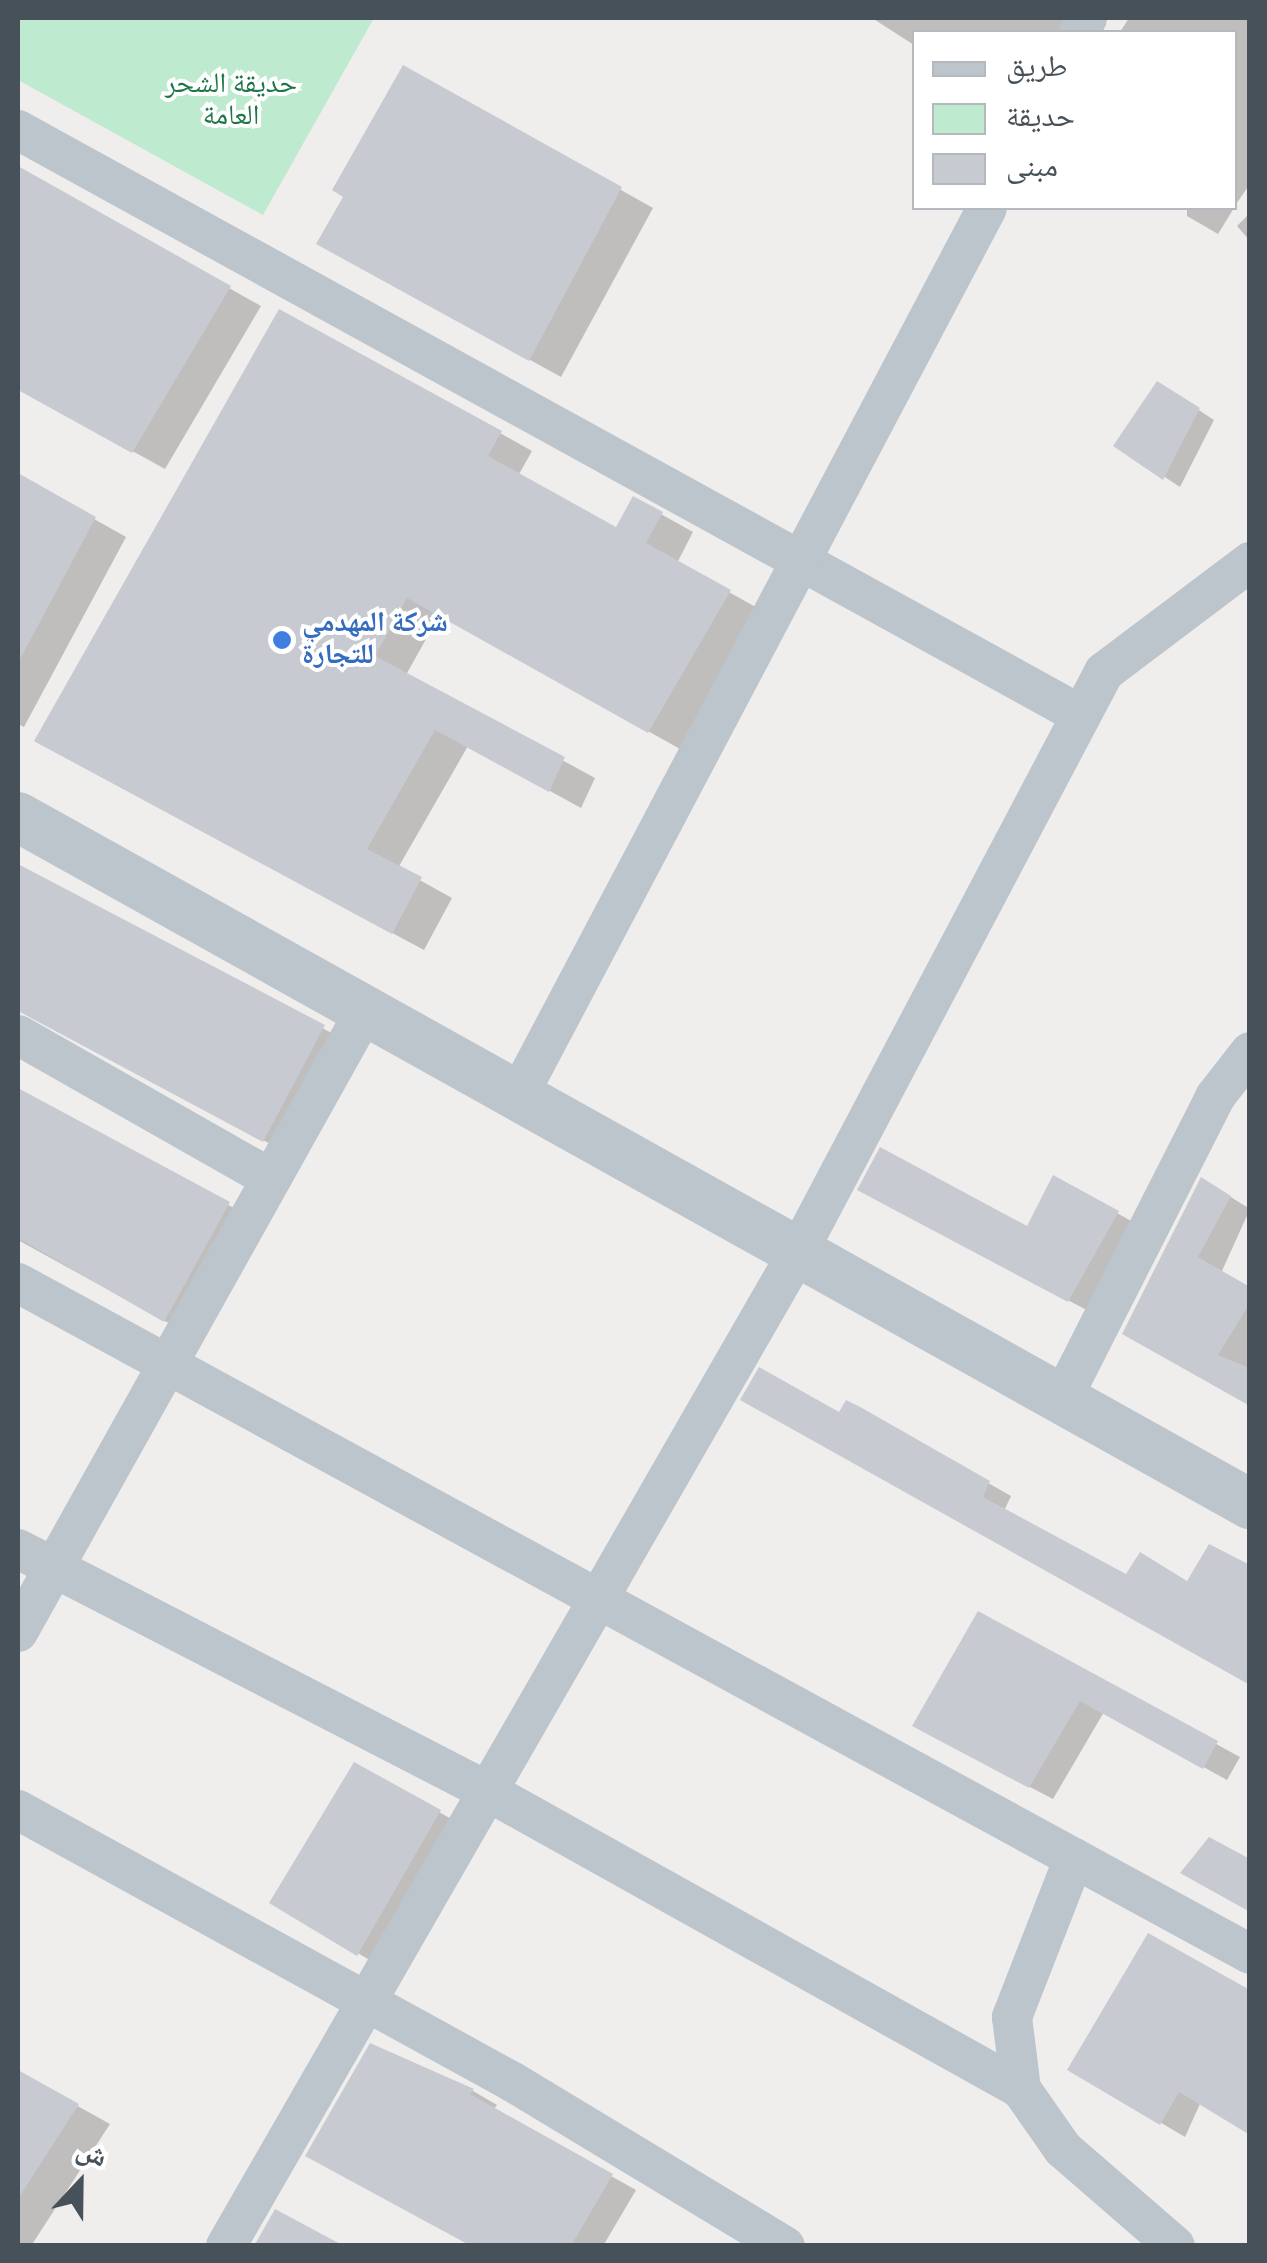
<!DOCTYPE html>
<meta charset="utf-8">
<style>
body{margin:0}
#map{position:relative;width:1267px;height:2263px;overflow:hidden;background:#f0eded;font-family:Overpass,"Noto Naskh Arabic",sans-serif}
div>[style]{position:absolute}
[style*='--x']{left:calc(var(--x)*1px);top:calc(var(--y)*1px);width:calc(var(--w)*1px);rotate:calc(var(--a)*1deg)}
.green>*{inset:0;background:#beebcf}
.shadow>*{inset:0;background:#0003}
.building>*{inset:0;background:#c7cad0}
.minor>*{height:40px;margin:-20px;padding:0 20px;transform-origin:20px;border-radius:20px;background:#bcc5cc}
.tertiary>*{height:50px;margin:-25px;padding:0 25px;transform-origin:25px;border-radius:25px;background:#bcc5cc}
.dots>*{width:28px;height:28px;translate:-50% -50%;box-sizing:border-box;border:5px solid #fff;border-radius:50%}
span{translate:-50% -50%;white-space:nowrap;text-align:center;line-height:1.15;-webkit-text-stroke:8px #fff;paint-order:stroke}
.park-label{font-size:28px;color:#1c7647}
.shop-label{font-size:28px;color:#366cbe;font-weight:700}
.left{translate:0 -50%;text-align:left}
.frame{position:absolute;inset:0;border:20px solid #475159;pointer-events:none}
.legend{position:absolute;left:912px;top:30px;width:325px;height:180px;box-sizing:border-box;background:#fff;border:2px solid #b5b9bd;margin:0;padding:12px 18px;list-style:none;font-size:30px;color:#475159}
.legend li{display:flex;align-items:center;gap:20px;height:50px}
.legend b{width:50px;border:2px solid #b5b9bd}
.north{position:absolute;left:30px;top:2133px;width:100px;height:100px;-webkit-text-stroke:8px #fff;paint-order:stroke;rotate:22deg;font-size:28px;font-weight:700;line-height:40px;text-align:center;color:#475159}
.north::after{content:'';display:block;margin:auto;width:35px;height:45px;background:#475159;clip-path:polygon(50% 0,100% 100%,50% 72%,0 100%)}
</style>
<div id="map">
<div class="green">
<div style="clip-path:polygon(18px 18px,374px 18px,263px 215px,18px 80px)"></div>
</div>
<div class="shadow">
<div style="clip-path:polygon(872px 18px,1078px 18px,1070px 32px,914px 32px,914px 45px)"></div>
<div style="clip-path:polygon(1129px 18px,1250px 18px,1250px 184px,1234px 207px,1234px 32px,1120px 32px)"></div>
<div style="clip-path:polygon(404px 68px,653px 208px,561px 377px,351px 261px,346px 196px)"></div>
<div style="clip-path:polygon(18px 169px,261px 306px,165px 469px,18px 388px)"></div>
<div style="clip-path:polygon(1187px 208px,1234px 208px,1218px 234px,1187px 216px)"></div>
<div style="clip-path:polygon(1250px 213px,1250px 241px,1237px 226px)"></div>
<div style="clip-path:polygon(1174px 394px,1214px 420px,1180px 487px,1116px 445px)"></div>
<div style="clip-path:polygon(500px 433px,532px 451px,518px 476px,617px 530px,634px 499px,693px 532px,677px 563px,761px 610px,680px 749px,440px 614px,406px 675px,595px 778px,581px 808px,468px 746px,398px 868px,452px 898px,424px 950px,36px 742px)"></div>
<div style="clip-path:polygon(18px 476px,126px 537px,24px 727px,18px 724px)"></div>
<div style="clip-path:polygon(18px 865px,352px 1044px,293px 1156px,18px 1010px)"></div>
<div style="clip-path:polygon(18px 1091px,256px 1220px,192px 1336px,18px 1240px)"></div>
<div style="clip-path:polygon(1054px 1178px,1142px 1227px,1094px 1314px,885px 1203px,1028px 1230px)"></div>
<div style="clip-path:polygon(1226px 1194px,1250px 1209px,1221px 1273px,1250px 1289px,1250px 1402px,1125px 1333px)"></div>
<div style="clip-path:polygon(861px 1411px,1011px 1496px,1004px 1511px,1127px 1577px,1189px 1584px,1250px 1680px,839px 1415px)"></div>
<div style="clip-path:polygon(979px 1615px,1240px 1757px,1227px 1780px,1104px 1712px,1053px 1799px,938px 1739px)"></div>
<div style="clip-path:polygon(355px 1765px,464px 1826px,383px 1968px,272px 1902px)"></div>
<div style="clip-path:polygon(1250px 1993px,1185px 2137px,1070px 2069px)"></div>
<div style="clip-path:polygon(371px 2046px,473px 2091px,497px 2105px,493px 2110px,636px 2190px,603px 2246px,475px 2246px)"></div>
<div style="clip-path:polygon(18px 2073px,110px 2124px,31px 2246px,18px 2246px)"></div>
</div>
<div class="building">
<div style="clip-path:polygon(403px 65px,622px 187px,529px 361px,316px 244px,343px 197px,332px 190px)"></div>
<div style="clip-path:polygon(18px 166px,231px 286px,132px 453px,18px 390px)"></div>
<div style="clip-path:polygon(279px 309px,502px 431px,488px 456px,616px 527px,633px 496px,663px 512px,646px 543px,731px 590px,648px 733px,407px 598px,375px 656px,565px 757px,549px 792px,435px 730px,367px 849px,422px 877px,392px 934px,34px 741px)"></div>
<div style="clip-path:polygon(1157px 381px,1200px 408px,1163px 480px,1113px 446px)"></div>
<div style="clip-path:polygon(18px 473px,96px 517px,18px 663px)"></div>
<div style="clip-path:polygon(18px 864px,325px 1025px,263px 1142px,18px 1011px)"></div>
<div style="clip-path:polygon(18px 1088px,230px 1202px,164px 1322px,18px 1238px)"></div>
<div style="clip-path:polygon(880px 1147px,1027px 1226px,1053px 1175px,1119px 1211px,1068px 1302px,857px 1190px)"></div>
<div style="clip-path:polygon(1201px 1177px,1231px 1196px,1198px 1257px,1250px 1287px,1250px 1303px,1218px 1355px,1250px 1368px,1250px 1406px,1122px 1334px)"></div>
<div style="clip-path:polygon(759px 1367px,839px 1412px,846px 1400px,862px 1408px,990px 1481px,983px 1497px,1126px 1574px,1140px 1552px,1187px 1581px,1209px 1544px,1250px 1565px,1250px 1685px,740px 1400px)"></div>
<div style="clip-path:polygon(978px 1611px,1218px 1741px,1203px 1769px,1080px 1701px,1029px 1788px,912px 1726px)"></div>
<div style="clip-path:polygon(354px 1762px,441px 1810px,357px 1956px,269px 1903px)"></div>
<div style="clip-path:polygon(1209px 1837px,1250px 1859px,1250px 1912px,1180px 1873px)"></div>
<div style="clip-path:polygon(1148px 1933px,1250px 1990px,1250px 2135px,1179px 2092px,1160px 2125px,1067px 2070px)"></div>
<div style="clip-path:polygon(370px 2043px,474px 2089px,470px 2094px,613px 2174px,571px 2246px,471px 2246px,305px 2156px)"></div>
<div style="clip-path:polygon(18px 2070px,79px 2104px,18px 2199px)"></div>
<div style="clip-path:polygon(275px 2209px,344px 2246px,254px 2246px)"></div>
</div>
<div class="minor">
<div style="--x:1079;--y:32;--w:16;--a:-60"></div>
<div style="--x:18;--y:130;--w:1213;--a:28.83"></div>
<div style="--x:18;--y:1035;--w:291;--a:29.6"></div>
<div style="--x:518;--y:1096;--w:1004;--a:-62.16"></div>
<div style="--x:18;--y:1283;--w:1403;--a:28.57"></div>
<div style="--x:1062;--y:1399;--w:339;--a:-63.1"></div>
<div style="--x:1215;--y:1097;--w:57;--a:-52.1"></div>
<div style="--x:18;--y:1549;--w:530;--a:27.29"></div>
<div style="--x:489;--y:1792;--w:609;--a:29.17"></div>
<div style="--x:18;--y:1632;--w:711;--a:-60.8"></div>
<div style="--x:18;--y:1810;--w:563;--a:28.8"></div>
<div style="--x:511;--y:2081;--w:320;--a:31.1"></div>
<div style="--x:1074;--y:1858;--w:171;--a:111.3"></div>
<div style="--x:1012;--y:2017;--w:73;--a:82.9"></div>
<div style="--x:1021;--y:2089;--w:73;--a:55"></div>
<div style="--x:1063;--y:2149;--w:148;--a:40.9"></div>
<div style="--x:226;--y:2246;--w:1147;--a:-60.08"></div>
<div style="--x:798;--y:1252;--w:656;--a:-62.18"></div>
<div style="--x:1104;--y:672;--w:183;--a:-37"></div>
</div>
<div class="tertiary">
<div style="--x:18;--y:817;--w:1411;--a:29.15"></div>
</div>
<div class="dots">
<div style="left:282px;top:640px;background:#3f7fe0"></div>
</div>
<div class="park-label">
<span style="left:231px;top:101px">حديقة الشحر<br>العامة</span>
</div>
<div class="shop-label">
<span class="left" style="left:302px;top:640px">شركة المهدمي<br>للتجارة</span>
</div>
<div class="frame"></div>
<ul class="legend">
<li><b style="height:12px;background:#bcc5cc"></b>طريق</li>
<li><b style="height:28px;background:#beebcf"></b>حديقة</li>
<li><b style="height:28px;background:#c7cad0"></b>مبنى</li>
</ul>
<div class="north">ش</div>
</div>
